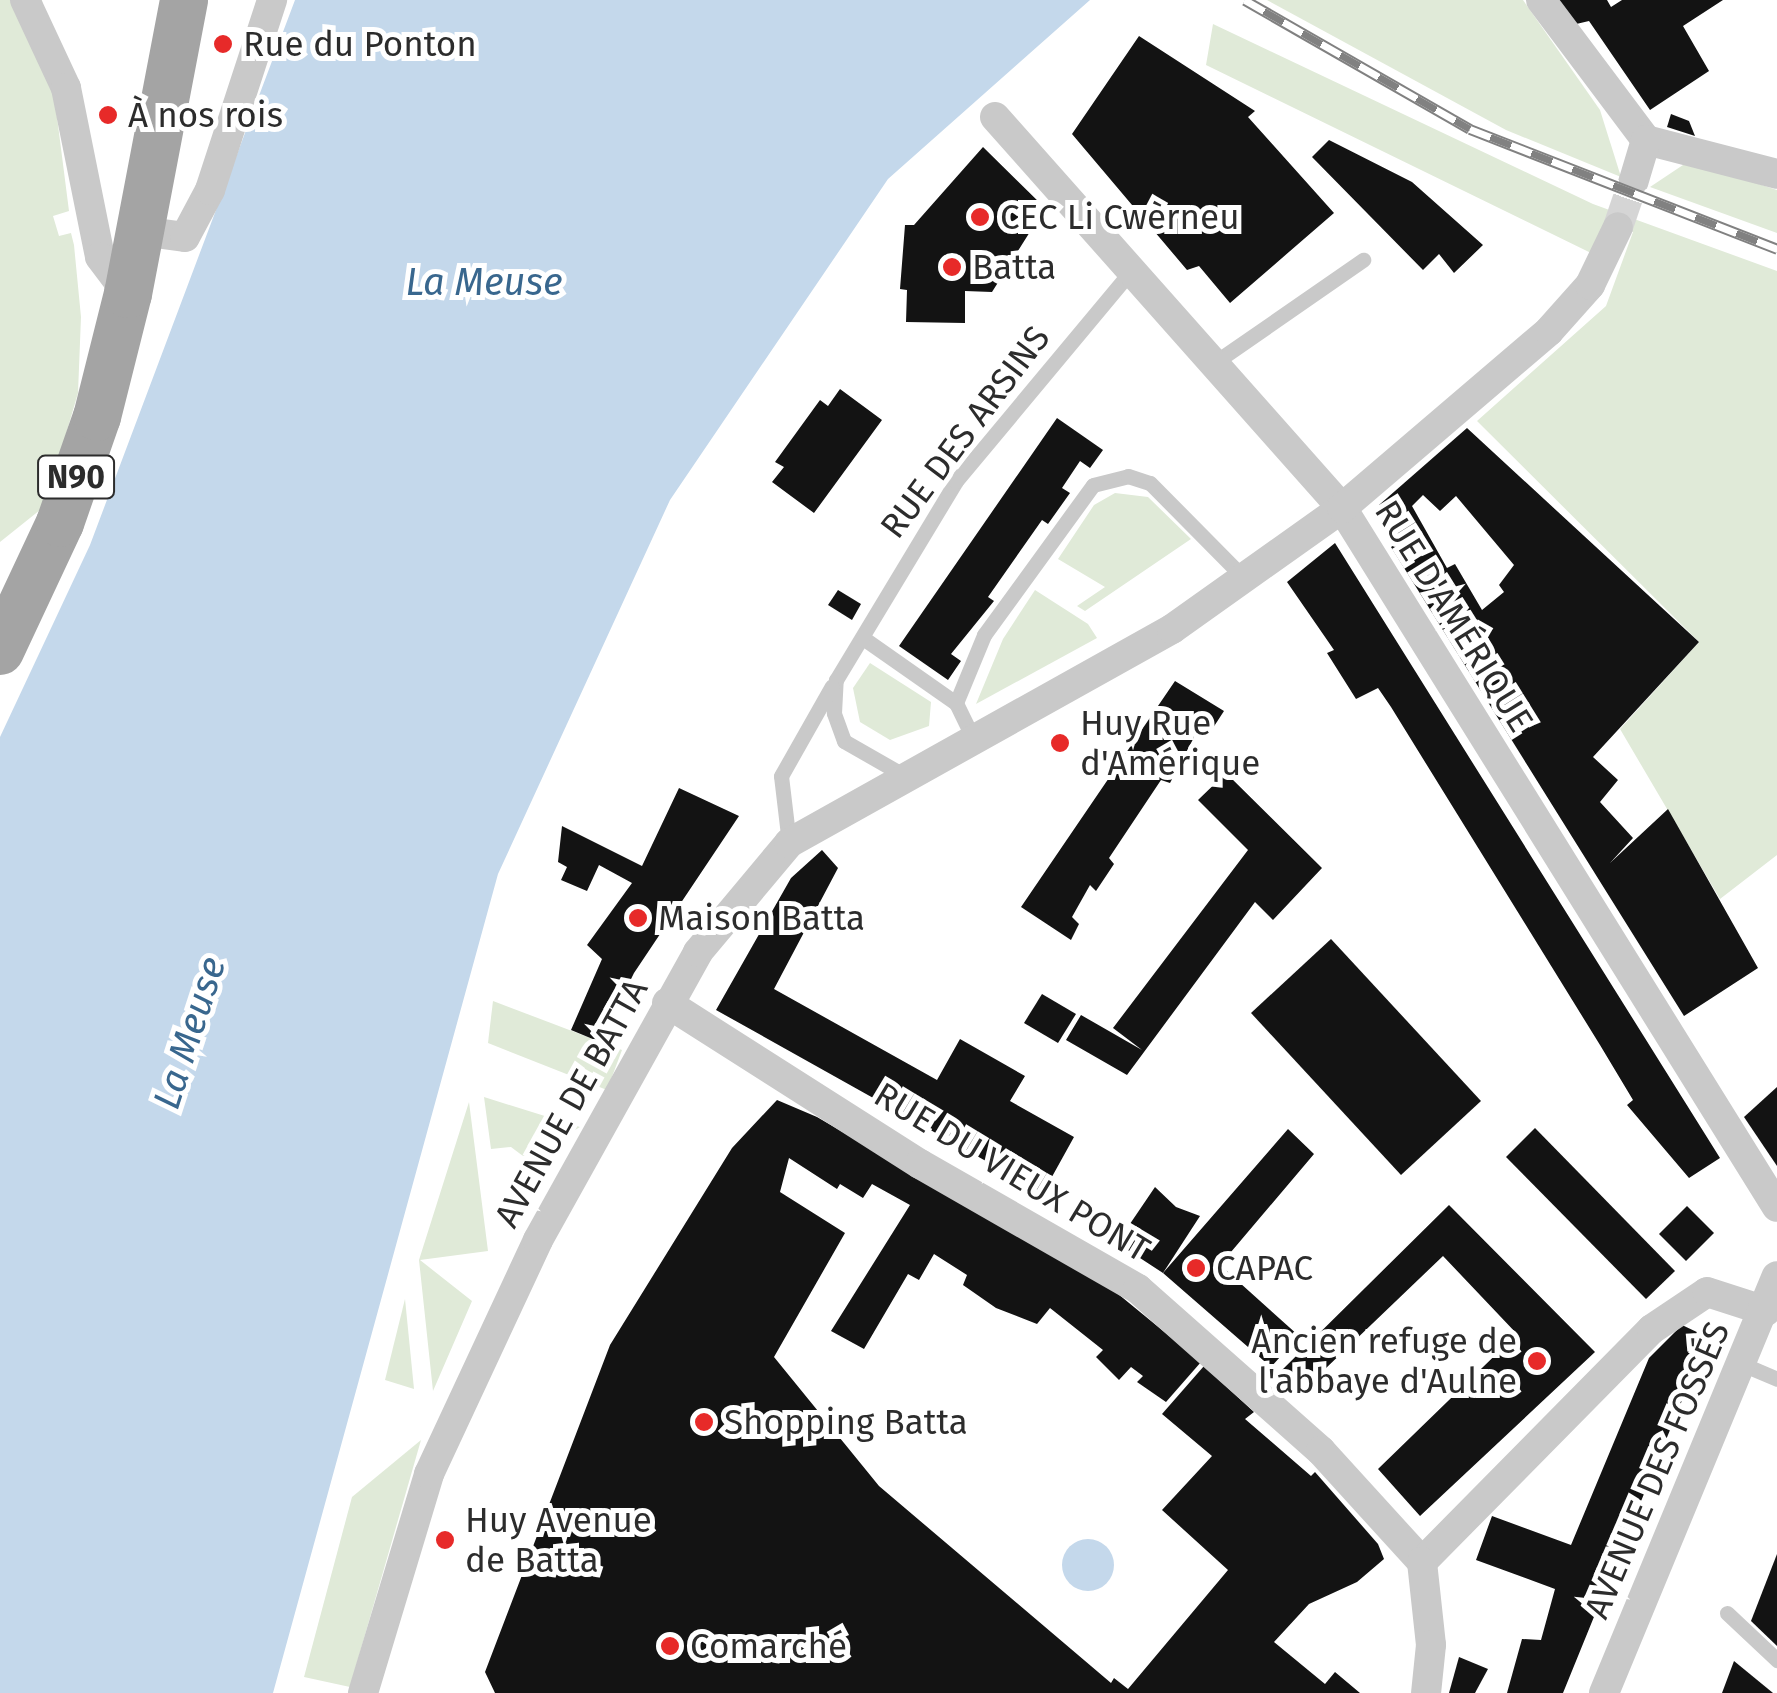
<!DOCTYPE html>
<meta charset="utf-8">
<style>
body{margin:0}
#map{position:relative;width:1777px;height:1693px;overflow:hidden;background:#fff;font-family:"Fira Sans",sans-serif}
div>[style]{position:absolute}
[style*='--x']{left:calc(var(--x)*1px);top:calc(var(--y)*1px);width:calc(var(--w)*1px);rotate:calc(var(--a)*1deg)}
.green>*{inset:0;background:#e0ead8}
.water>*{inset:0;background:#c4d8eb}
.round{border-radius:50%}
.building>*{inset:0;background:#131313}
.street-tunnel>*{height:30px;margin-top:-15px;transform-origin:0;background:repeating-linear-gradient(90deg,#d5d5d5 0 30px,transparent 0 45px)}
.lane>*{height:15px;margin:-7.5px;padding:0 7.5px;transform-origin:7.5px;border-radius:7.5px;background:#c9c9c9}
.street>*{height:30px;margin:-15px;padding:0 15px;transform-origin:15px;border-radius:15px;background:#c9c9c9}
.primary>*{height:48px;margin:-24px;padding:0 24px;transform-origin:24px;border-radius:24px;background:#a4a4a4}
.rail>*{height:11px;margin-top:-5.5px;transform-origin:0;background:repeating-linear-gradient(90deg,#fff 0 22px,#818181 0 44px);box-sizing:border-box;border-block:2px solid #818181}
.dots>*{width:28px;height:28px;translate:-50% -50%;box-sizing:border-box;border:5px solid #fff;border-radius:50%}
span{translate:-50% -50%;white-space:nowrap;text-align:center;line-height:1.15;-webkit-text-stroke:10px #fff;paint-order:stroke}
.shield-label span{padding:2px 8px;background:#fff;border:2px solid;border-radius:8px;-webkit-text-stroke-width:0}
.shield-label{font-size:32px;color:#2c2c2c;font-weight:700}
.poi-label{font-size:35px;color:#2c2c2c}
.left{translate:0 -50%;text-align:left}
.right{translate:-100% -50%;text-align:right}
.street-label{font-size:35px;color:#2c2c2c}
.water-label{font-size:38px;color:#39678e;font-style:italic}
</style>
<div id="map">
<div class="green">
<div style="clip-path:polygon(0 0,42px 0,69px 211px,53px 216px,59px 236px,71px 233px,74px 245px,81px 317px,78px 393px,45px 506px,0 542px)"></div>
<div style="clip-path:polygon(1267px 0,1523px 0,1600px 110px,1621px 177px,1506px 130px)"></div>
<div style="clip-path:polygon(1213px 24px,1593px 204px,1777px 271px,1777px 855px,1720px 899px,1620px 729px,1699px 642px,1477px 421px,1606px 306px,1633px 232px,1605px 223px,1591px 253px,1206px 65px)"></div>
<div style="clip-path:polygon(1689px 161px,1777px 190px,1777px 233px,1650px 187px)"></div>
<div style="clip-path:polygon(1115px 493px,1148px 497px,1191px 539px,1085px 611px,1077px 606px,1105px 587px,1058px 559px,1094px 505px)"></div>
<div style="clip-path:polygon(1035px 590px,1088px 624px,1097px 638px,976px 704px,1003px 639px)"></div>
<div style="clip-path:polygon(870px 663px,931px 702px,929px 726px,890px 740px,860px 722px,853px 688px)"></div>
<div style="clip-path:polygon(493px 1001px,622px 1050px,607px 1090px,488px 1043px)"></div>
<div style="clip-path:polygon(484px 1097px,580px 1127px,527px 1159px,511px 1147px,491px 1149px)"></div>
<div style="clip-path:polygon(469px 1102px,488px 1251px,420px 1260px,472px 1301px,433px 1391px,419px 1260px)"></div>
<div style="clip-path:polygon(405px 1299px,414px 1389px,385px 1380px)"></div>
<div style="clip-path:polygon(421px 1440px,350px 1687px,304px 1677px,352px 1497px)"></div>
</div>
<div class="water">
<div style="clip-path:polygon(295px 0,1090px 0,888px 179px,670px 500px,498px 874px,273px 1693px,0 1693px,0 737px,90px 545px)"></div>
<div class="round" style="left:1062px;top:1539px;width:52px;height:52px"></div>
</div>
<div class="building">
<div style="clip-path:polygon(1556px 0,1607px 0,1611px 7px,1622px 0,1723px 0,1683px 26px,1709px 71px,1650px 110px,1589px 21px,1572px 25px)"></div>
<div style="clip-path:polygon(1139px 36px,1255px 111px,1248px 117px,1334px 213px,1230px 303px,1199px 266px,1187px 270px,1072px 134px)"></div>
<div style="clip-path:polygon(1671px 114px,1689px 121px,1695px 136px,1667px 127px)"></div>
<div style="clip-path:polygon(1329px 140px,1412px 182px,1483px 245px,1454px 273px,1439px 254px,1423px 270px,1312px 157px)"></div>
<div style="clip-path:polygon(983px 147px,1045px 208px,992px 292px,965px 291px,965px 323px,906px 322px,907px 290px,900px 289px,905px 225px,914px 225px)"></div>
<div style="clip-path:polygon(840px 389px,882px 420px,814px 513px,772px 482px,784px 467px,775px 462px,820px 400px,828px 406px)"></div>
<div style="clip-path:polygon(1057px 418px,1103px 450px,1090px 468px,1080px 461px,1062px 488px,1070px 493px,1048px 524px,1042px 520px,988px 597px,994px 601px,951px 654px,961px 661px,948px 680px,899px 646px)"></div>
<div style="clip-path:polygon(evenodd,1467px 428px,1699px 642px,1593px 757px,1618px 780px,1600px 802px,1633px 838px,1610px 863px,1668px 809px,1758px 968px,1684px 1016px,1391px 547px,1402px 540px,1379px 505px,1467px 428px,1423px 495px,1440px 511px,1456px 496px,1514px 565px,1499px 585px,1504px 592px,1482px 610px,1455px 564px,1447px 568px,1412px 506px,1423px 495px)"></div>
<div style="clip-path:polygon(1335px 543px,1720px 1158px,1689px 1178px,1627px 1105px,1633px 1100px,1600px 1045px,1391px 707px,1378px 688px,1356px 699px,1327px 653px,1334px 650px,1287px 582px)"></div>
<div style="clip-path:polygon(838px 590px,861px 604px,852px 620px,828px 605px)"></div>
<div style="clip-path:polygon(1175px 681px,1224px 711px,1211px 731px,1201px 724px,1170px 783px,1161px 780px,1109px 858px,1114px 864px,1096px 891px,1090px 885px,1072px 917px,1079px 924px,1071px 940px,1021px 907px)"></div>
<div style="clip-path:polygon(1226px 773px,1322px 868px,1273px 920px,1255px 902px,1127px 1075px,1066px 1040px,1081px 1015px,1142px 1050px,1113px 1028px,1248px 850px,1198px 800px)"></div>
<div style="clip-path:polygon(679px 788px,739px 816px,634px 973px,600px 1042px,571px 1030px,602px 959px,587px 945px,632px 883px,599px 865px,587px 891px,561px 880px,567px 867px,558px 862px,562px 826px,642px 866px)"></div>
<div style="clip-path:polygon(822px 850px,838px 868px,774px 989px,937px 1080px,960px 1039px,1025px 1076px,1010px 1101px,1074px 1137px,1043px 1193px,716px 1010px,791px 878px)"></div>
<div style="clip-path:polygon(1331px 939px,1481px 1101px,1401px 1175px,1251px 1013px)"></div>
<div style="clip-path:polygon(1042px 994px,1076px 1014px,1058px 1043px,1024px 1023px)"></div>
<div style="clip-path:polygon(1777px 1087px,1777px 1166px,1744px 1117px)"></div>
<div style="clip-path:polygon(777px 1100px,817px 1117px,1112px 1289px,1201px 1362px,1166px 1402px,1137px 1382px,1143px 1376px,1131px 1367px,1119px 1380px,1096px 1357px,1103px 1350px,1050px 1308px,1037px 1324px,996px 1308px,963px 1285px,967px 1275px,934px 1254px,919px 1280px,908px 1274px,864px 1349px,831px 1331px,910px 1205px,872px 1184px,863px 1198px,840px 1184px,837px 1189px,789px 1158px,780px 1192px,845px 1233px,774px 1357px,879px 1486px,1111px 1683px,1114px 1678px,1128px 1689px,1228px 1570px,1162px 1510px,1212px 1456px,1162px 1414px,1204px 1366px,1254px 1412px,1245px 1419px,1311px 1476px,1315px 1472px,1378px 1544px,1384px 1559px,1357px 1582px,1309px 1604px,1274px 1642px,1325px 1684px,1335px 1672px,1360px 1693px,495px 1693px,485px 1672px,610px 1345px,732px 1148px)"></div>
<div style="clip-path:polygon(1535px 1128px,1675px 1271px,1646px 1299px,1506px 1157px)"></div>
<div style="clip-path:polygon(1288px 1129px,1314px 1154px,1220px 1265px,1299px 1336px,1271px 1367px,1163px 1273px)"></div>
<div style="clip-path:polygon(1155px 1187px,1176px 1207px,1200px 1216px,1163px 1273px,1117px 1243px)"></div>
<div style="clip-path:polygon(1449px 1205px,1595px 1352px,1420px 1516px,1378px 1469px,1517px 1334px,1443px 1256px,1301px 1392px,1281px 1371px)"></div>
<div style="clip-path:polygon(1687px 1206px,1714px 1233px,1686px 1261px,1659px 1234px)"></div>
<div style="clip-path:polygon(1682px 1325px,1701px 1334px,1705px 1344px,1563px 1693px,1507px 1693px,1522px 1639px,1541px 1640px,1555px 1589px,1476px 1560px,1492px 1516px,1571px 1545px,1649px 1358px)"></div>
<div style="clip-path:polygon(1777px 1554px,1777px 1646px,1751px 1621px)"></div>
<div style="clip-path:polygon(1459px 1657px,1488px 1669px,1475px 1693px,1449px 1693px)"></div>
<div style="clip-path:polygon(1734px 1661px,1773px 1693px,1722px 1693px)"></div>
</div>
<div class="street-tunnel">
<div style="--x:1618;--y:227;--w:50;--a:-71.2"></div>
</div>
<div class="lane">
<div style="--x:1217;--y:361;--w:178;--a:-34.7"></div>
<div style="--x:863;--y:638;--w:113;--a:35"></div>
<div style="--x:956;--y:703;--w:41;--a:64.1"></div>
<div style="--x:956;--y:703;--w:74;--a:-67.6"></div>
<div style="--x:984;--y:635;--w:185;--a:-54"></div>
<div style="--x:1093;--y:485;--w:36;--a:-14"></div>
<div style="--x:1128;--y:476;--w:23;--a:18"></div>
<div style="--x:1150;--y:483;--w:135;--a:45.3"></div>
<div style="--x:905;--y:776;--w:70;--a:-150.2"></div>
<div style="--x:844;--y:741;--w:30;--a:-110"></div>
<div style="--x:834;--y:713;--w:33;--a:-87"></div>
<div style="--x:836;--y:680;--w:232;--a:-58.9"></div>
<div style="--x:956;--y:481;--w:275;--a:-50.2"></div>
<div style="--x:789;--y:843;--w:67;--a:-96.8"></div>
<div style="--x:781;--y:776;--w:103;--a:-60.5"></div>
<div style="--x:1742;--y:1364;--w:38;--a:23"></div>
<div style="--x:1727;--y:1613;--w:69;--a:43.2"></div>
</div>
<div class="street">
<div style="--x:25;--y:0;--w:97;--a:65"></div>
<div style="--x:66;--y:88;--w:172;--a:78.6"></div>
<div style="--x:100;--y:257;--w:46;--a:52.9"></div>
<div style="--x:1541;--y:0;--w:175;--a:53.1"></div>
<div style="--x:1646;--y:140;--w:135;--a:14.5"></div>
<div style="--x:995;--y:117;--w:523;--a:48.41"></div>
<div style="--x:1342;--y:508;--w:823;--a:58.11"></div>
<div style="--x:1634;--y:180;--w:42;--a:-73.3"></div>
<div style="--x:140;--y:231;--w:45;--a:7.6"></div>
<div style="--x:185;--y:237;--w:53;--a:-62"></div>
<div style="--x:210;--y:190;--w:200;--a:-71.9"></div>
<div style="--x:667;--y:1003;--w:300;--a:32.5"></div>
<div style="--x:920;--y:1164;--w:251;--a:29.8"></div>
<div style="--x:1138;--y:1289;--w:244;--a:41.5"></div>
<div style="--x:1321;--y:1451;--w:150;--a:47.7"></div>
<div style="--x:1422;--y:1562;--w:327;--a:-45.4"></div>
<div style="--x:1652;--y:1329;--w:66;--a:-33.9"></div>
<div style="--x:1707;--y:1292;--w:62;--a:17.9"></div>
<div style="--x:1422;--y:1562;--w:83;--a:83.8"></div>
<div style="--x:1431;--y:1645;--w:48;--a:95.9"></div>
<div style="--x:363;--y:1693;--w:229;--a:-73.2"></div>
<div style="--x:429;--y:1474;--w:258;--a:-65"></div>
<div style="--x:538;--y:1240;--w:329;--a:-60.9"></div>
<div style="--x:698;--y:952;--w:142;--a:-50.1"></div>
<div style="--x:789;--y:843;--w:439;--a:-29.2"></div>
<div style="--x:1172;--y:629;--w:209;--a:-35.4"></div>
<div style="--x:1342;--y:508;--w:272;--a:-40.5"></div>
<div style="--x:1549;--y:331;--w:62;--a:-48.3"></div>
<div style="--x:1590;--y:285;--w:64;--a:-64.2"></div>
<div style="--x:1604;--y:1693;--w:451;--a:-67.5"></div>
</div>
<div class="primary">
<div style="--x:0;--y:651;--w:141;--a:-64.9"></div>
<div style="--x:60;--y:523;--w:112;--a:-70.8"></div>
<div style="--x:97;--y:417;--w:127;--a:-75.9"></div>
<div style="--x:128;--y:294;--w:299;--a:-79.2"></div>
</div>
<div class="rail">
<div style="--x:1245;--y:0;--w:259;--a:29.8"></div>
<div style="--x:1470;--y:129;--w:330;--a:21.3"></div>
</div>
<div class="dots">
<div style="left:223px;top:44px;background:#e72a29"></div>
<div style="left:108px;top:115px;background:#e72a29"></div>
<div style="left:980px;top:217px;background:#e72a29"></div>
<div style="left:952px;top:267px;background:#e72a29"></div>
<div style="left:1060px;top:743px;background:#e72a29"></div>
<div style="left:638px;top:918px;background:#e72a29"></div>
<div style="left:1196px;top:1268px;background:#e72a29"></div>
<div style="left:1537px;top:1361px;background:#e72a29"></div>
<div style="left:704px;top:1422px;background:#e72a29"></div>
<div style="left:445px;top:1540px;background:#e72a29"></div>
<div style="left:670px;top:1646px;background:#e72a29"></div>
</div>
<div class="shield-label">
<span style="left:76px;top:477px">N90</span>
</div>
<div class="poi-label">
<span class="left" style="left:243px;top:44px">Rue du Ponton</span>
<span class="left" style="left:128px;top:115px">À nos rois</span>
<span class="left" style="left:1000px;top:217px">CEC Li Cwèrneu</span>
<span class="left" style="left:972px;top:267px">Batta</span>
<span class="left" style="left:1080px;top:743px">Huy Rue<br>d'Amérique</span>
<span class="left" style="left:658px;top:918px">Maison Batta</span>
<span class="left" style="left:1216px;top:1268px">CAPAC</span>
<span class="right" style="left:1517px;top:1361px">Ancien refuge de<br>l'abbaye d'Aulne</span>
<span class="left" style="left:724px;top:1422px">Shopping Batta</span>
<span class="left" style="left:465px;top:1540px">Huy Avenue<br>de Batta</span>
<span class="left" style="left:690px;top:1646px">Comarché</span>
</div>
<div class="street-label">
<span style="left:965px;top:432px;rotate:-53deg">RUE DES ARSINS</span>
<span style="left:1454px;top:616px;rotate:58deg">RUE D'AMÉRIQUE</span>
<span style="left:571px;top:1103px;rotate:-61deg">AVENUE DE BATTA</span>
<span style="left:1012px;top:1172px;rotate:31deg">RUE DU VIEUX PONT</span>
<span style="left:1657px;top:1470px;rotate:-67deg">AVENUE DES FOSSÉS</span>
</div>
<div class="water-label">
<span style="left:484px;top:283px">La Meuse</span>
<span style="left:190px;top:1033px;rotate:-72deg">La Meuse</span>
</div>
</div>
